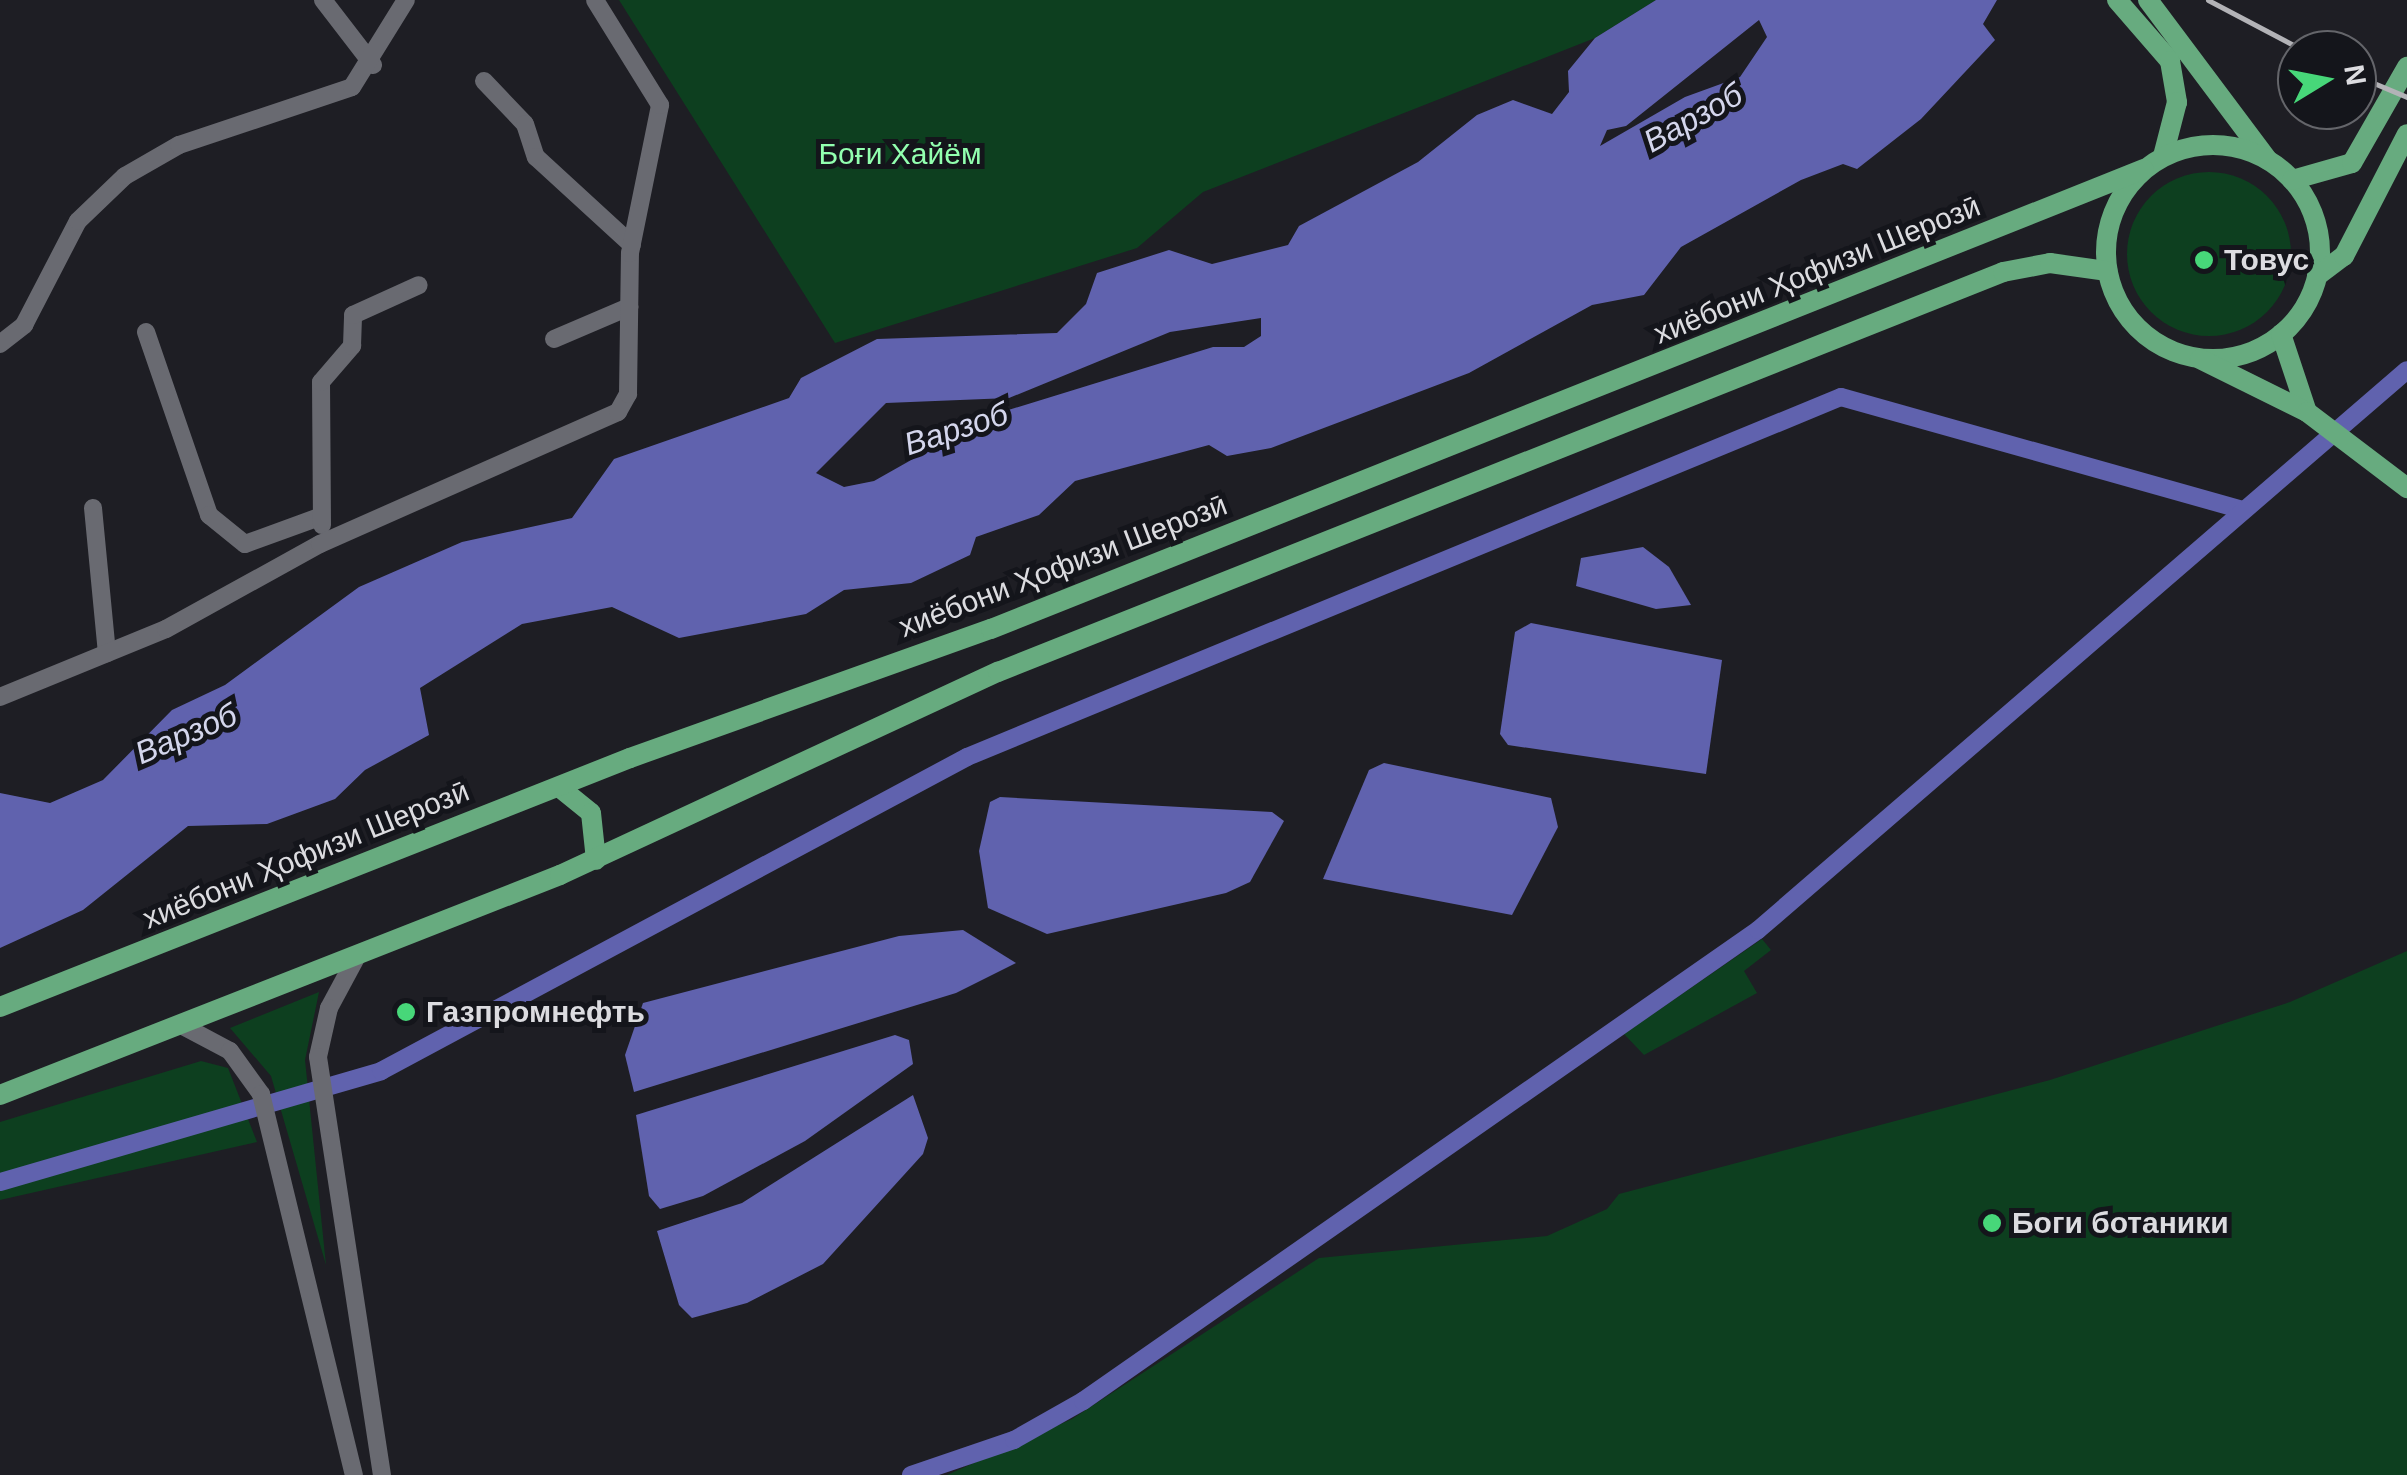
<!DOCTYPE html>
<meta charset="utf-8">
<style>
body{margin:0}
#map{position:relative;width:2407px;height:1475px;overflow:hidden;background:#1e1e24;font-family:Helvetica,sans-serif}
div>[style]{position:absolute}
[style*='--x']{left:calc(var(--x)*1px);top:calc(var(--y)*1px);width:calc(var(--w)*1px);rotate:calc(var(--a)*1deg)}
.green>*{inset:0;background:#0d3f1f}
.round{border-radius:50%}
.water>*{inset:0;background:#6062ae}
.canal>*{height:18px;margin:-9px;padding:0 9px;transform-origin:9px;border-radius:9px;background:#6062ae}
.minor>*{height:18px;margin:-9px;padding:0 9px;transform-origin:9px;border-radius:9px;background:#696a71}
.major>*{height:20px;margin:-10px;padding:0 10px;transform-origin:10px;border-radius:10px;background:#67ab7f}
.major>.ring{margin:-10px;padding:0;box-sizing:content-box;background:none;border:20px solid #67ab7f;border-radius:50%}
.rail>*{height:5px;margin:-2.5px;padding:0 2.5px;transform-origin:2.5px;border-radius:2.5px;background:#b3b3b7}
.dots>*{width:28px;height:28px;translate:-50% -50%;box-sizing:border-box;border:5px solid #14151b;border-radius:50%}
span{translate:-50% -50%;white-space:nowrap;text-align:center;line-height:1.15;-webkit-text-stroke:10px #14151b;paint-order:stroke}
.park-label{font-size:30px;color:#92ffaf}
.poi-label{font-size:30px;color:#dcdce0;font-weight:700}
.left{translate:0 -50%;text-align:left}
.street-label{font-size:30px;color:#dcdce0}
.water-label{font-size:32px;color:#d4d6ec;font-style:italic}
.north{position:absolute;left:2277px;top:30px;width:100px;height:100px;box-sizing:border-box;background:#14151b;border:2px solid #64656a;border-radius:50%;rotate:80deg;font-size:28px;font-weight:700;line-height:40px;text-align:center;color:#dcdce0}
.north::after{content:'';display:block;margin:auto;width:35px;height:45px;background:#47d779;clip-path:polygon(50% 0,100% 100%,50% 72%,0 100%)}
</style>
<div id="map">
<div class="green">
<div style="clip-path:polygon(619px 0,1656px 0,1595px 38px,1203px 192px,1137px 248px,835px 343px)"></div>
<div class="round" style="left:2127px;top:172px;width:164px;height:164px"></div>
<div style="clip-path:polygon(1762px 939px,1771px 950px,1744px 971px,1757px 993px,1644px 1055px,1624px 1034px)"></div>
<div style="clip-path:polygon(2407px 951px,2407px 1475px,947px 1475px,1072px 1419px,1319px 1258px,1547px 1236px,1607px 1209px,1619px 1194px,2050px 1080px,2290px 1002px)"></div>
<div style="clip-path:polygon(319px 992px,305px 1060px,326px 1265px,271px 1076px,230px 1028px)"></div>
<div style="clip-path:polygon(201px 1061px,228px 1068px,257px 1142px,0 1200px,0 1122px)"></div>
</div>
<div class="water">
<div style="clip-path:polygon(evenodd,1656px 0,1997px 0,1983px 24px,1995px 40px,1921px 119px,1857px 169px,1843px 164px,1801px 180px,1681px 247px,1644px 295px,1592px 305px,1469px 373px,1271px 448px,1227px 456px,1209px 445px,1075px 481px,1039px 515px,976px 537px,970px 555px,911px 583px,844px 590px,806px 614px,679px 638px,612px 607px,522px 624px,420px 688px,429px 735px,365px 770px,335px 799px,267px 824px,188px 826px,83px 910px,0 948px,0 793px,50px 803px,103px 780px,172px 710px,225px 685px,359px 587px,462px 542px,572px 518px,614px 459px,789px 398px,801px 378px,877px 339px,1057px 333px,1086px 304px,1097px 273px,1169px 250px,1212px 264px,1288px 245px,1299px 226px,1418px 162px,1477px 115px,1513px 100px,1552px 114px,1569px 92px,1568px 71px,1595px 38px,1656px 0,1759px 20px,1767px 37px,1740px 77px,1685px 97px,1600px 146px,1607px 130px,1626px 126px,1759px 20px,1656px 0,1261px 318px,1261px 336px,1244px 347px,1213px 347px,989px 416px,874px 481px,844px 487px,816px 473px,886px 403px,1009px 398px,1170px 332px,1261px 318px)"></div>
<div style="clip-path:polygon(1643px 547px,1669px 567px,1691px 605px,1656px 609px,1576px 586px,1581px 558px)"></div>
<div style="clip-path:polygon(1531px 623px,1722px 660px,1706px 774px,1508px 745px,1500px 734px,1515px 632px)"></div>
<div style="clip-path:polygon(1384px 763px,1551px 798px,1558px 827px,1512px 915px,1323px 879px,1369px 770px)"></div>
<div style="clip-path:polygon(1000px 797px,1272px 812px,1284px 821px,1250px 882px,1226px 893px,1047px 934px,988px 908px,979px 851px,990px 802px)"></div>
<div style="clip-path:polygon(963px 930px,1016px 963px,956px 993px,634px 1092px,625px 1055px,643px 1003px,899px 936px)"></div>
<div style="clip-path:polygon(895px 1035px,909px 1040px,913px 1064px,805px 1141px,703px 1196px,660px 1209px,649px 1196px,636px 1115px)"></div>
<div style="clip-path:polygon(913px 1095px,928px 1138px,923px 1154px,823px 1264px,747px 1303px,692px 1318px,679px 1305px,657px 1231px,742px 1203px)"></div>
</div>
<div class="canal">
<div style="--x:0;--y:1182;--w:397;--a:-16.2"></div>
<div style="--x:381;--y:1071;--w:665;--a:-28.18"></div>
<div style="--x:967;--y:757;--w:945;--a:-22.39"></div>
<div style="--x:1841;--y:397;--w:417;--a:15.7"></div>
<div style="--x:911;--y:1475;--w:109;--a:-18.8"></div>
<div style="--x:1014;--y:1440;--w:79;--a:-29.5"></div>
<div style="--x:1083;--y:1401;--w:823;--a:-34.91"></div>
<div style="--x:1758;--y:930;--w:857;--a:-40.79"></div>
</div>
<div class="minor">
<div style="--x:323;--y:0;--w:82;--a:52.4"></div>
<div style="--x:484;--y:81;--w:59;--a:46.4"></div>
<div style="--x:525;--y:124;--w:35;--a:72"></div>
<div style="--x:536;--y:157;--w:130;--a:42.5"></div>
<div style="--x:146;--y:332;--w:194;--a:71"></div>
<div style="--x:209;--y:515;--w:46;--a:38.9"></div>
<div style="--x:245;--y:544;--w:79;--a:-20"></div>
<div style="--x:554;--y:339;--w:82;--a:-23.1"></div>
<div style="--x:0;--y:344;--w:31;--a:-38"></div>
<div style="--x:24;--y:325;--w:117;--a:-62.6"></div>
<div style="--x:78;--y:221;--w:65;--a:-43.8"></div>
<div style="--x:125;--y:176;--w:62;--a:-29.9"></div>
<div style="--x:179;--y:145;--w:182;--a:-18.5"></div>
<div style="--x:352;--y:87;--w:102;--a:-58.2"></div>
<div style="--x:93;--y:508;--w:146;--a:84.5"></div>
<div style="--x:322;--y:525;--w:143;--a:-90.4"></div>
<div style="--x:321;--y:382;--w:48;--a:-49.3"></div>
<div style="--x:352;--y:346;--w:31;--a:-88"></div>
<div style="--x:353;--y:315;--w:72;--a:-24.4"></div>
<div style="--x:0;--y:697;--w:179;--a:-22.3"></div>
<div style="--x:166;--y:629;--w:176;--a:-28.9"></div>
<div style="--x:320;--y:544;--w:326;--a:-23.9"></div>
<div style="--x:618;--y:412;--w:21;--a:-61"></div>
<div style="--x:628;--y:394;--w:141;--a:-89.2"></div>
<div style="--x:630;--y:253;--w:151;--a:-78.5"></div>
<div style="--x:660;--y:105;--w:123;--a:-121.8"></div>
<div style="--x:357;--y:956;--w:59;--a:118.3"></div>
<div style="--x:329;--y:1008;--w:50;--a:102.7"></div>
<div style="--x:318;--y:1057;--w:423;--a:81.3"></div>
<div style="--x:183;--y:1026;--w:53;--a:28"></div>
<div style="--x:230;--y:1051;--w:53;--a:54.2"></div>
<div style="--x:261;--y:1094;--w:392;--a:76.3"></div>
</div>
<div class="major">
<div style="--x:2117;--y:0;--w:81;--a:49"></div>
<div style="--x:2170;--y:61;--w:42;--a:80.3"></div>
<div style="--x:2177;--y:102;--w:56;--a:104.5"></div>
<div style="--x:2148;--y:0;--w:199;--a:53.2"></div>
<div class="ring" style="left:2106px;top:145px;width:194px;height:194px"></div>
<div style="--x:2292;--y:180;--w:62;--a:-15.8"></div>
<div style="--x:2352;--y:163;--w:111;--a:-60.2"></div>
<div style="--x:2317;--y:276;--w:34;--a:-37"></div>
<div style="--x:2344;--y:256;--w:137;--a:-62.7"></div>
<div style="--x:2281;--y:334;--w:82;--a:71.6"></div>
<div style="--x:2200;--y:359;--w:119;--a:26.4"></div>
<div style="--x:2307;--y:412;--w:126;--a:37.2"></div>
<div style="--x:559;--y:787;--w:41;--a:39.1"></div>
<div style="--x:591;--y:813;--w:47;--a:83.9"></div>
<div style="--x:0;--y:1007;--w:677;--a:-21.57"></div>
<div style="--x:630;--y:758;--w:383;--a:-19.7"></div>
<div style="--x:991;--y:629;--w:1241;--a:-21.75"></div>
<div style="--x:0;--y:1095;--w:602;--a:-21.45"></div>
<div style="--x:560;--y:875;--w:483;--a:-24.9"></div>
<div style="--x:998;--y:672;--w:1082;--a:-21.7"></div>
<div style="--x:2003;--y:272;--w:48;--a:-10.8"></div>
<div style="--x:2050;--y:263;--w:58;--a:8"></div>
</div>
<div class="rail">
<div style="--x:2208;--y:0;--w:107;--a:27.8"></div>
<div style="--x:2357;--y:76;--w:54;--a:22.8"></div>
</div>
<div class="dots">
<div style="left:2204px;top:260px;background:#47d779"></div>
<div style="left:406px;top:1012px;background:#47d779"></div>
<div style="left:1992px;top:1223px;background:#47d779"></div>
</div>
<div class="park-label">
<span style="left:900px;top:154px">Боғи Хайём</span>
</div>
<div class="poi-label">
<span class="left" style="left:2224px;top:260px">Товус</span>
<span class="left" style="left:426px;top:1012px">Газпромнефть</span>
<span class="left" style="left:2012px;top:1223px">Боги ботаники</span>
</div>
<div class="street-label">
<span style="left:1817px;top:270px;rotate:-22deg">хиёбони Ҳофизи Шерозӣ</span>
<span style="left:1063px;top:566px;rotate:-21deg">хиёбони Ҳофизи Шерозӣ</span>
<span style="left:306px;top:855px;rotate:-22deg">хиёбони Ҳофизи Шерозӣ</span>
</div>
<div class="water-label">
<span style="left:1693px;top:118px;rotate:-29deg">Варзоб</span>
<span style="left:956px;top:429px;rotate:-18deg">Варзоб</span>
<span style="left:186px;top:734px;rotate:-23deg">Варзоб</span>
</div>
<div class="north">N</div>
</div>
